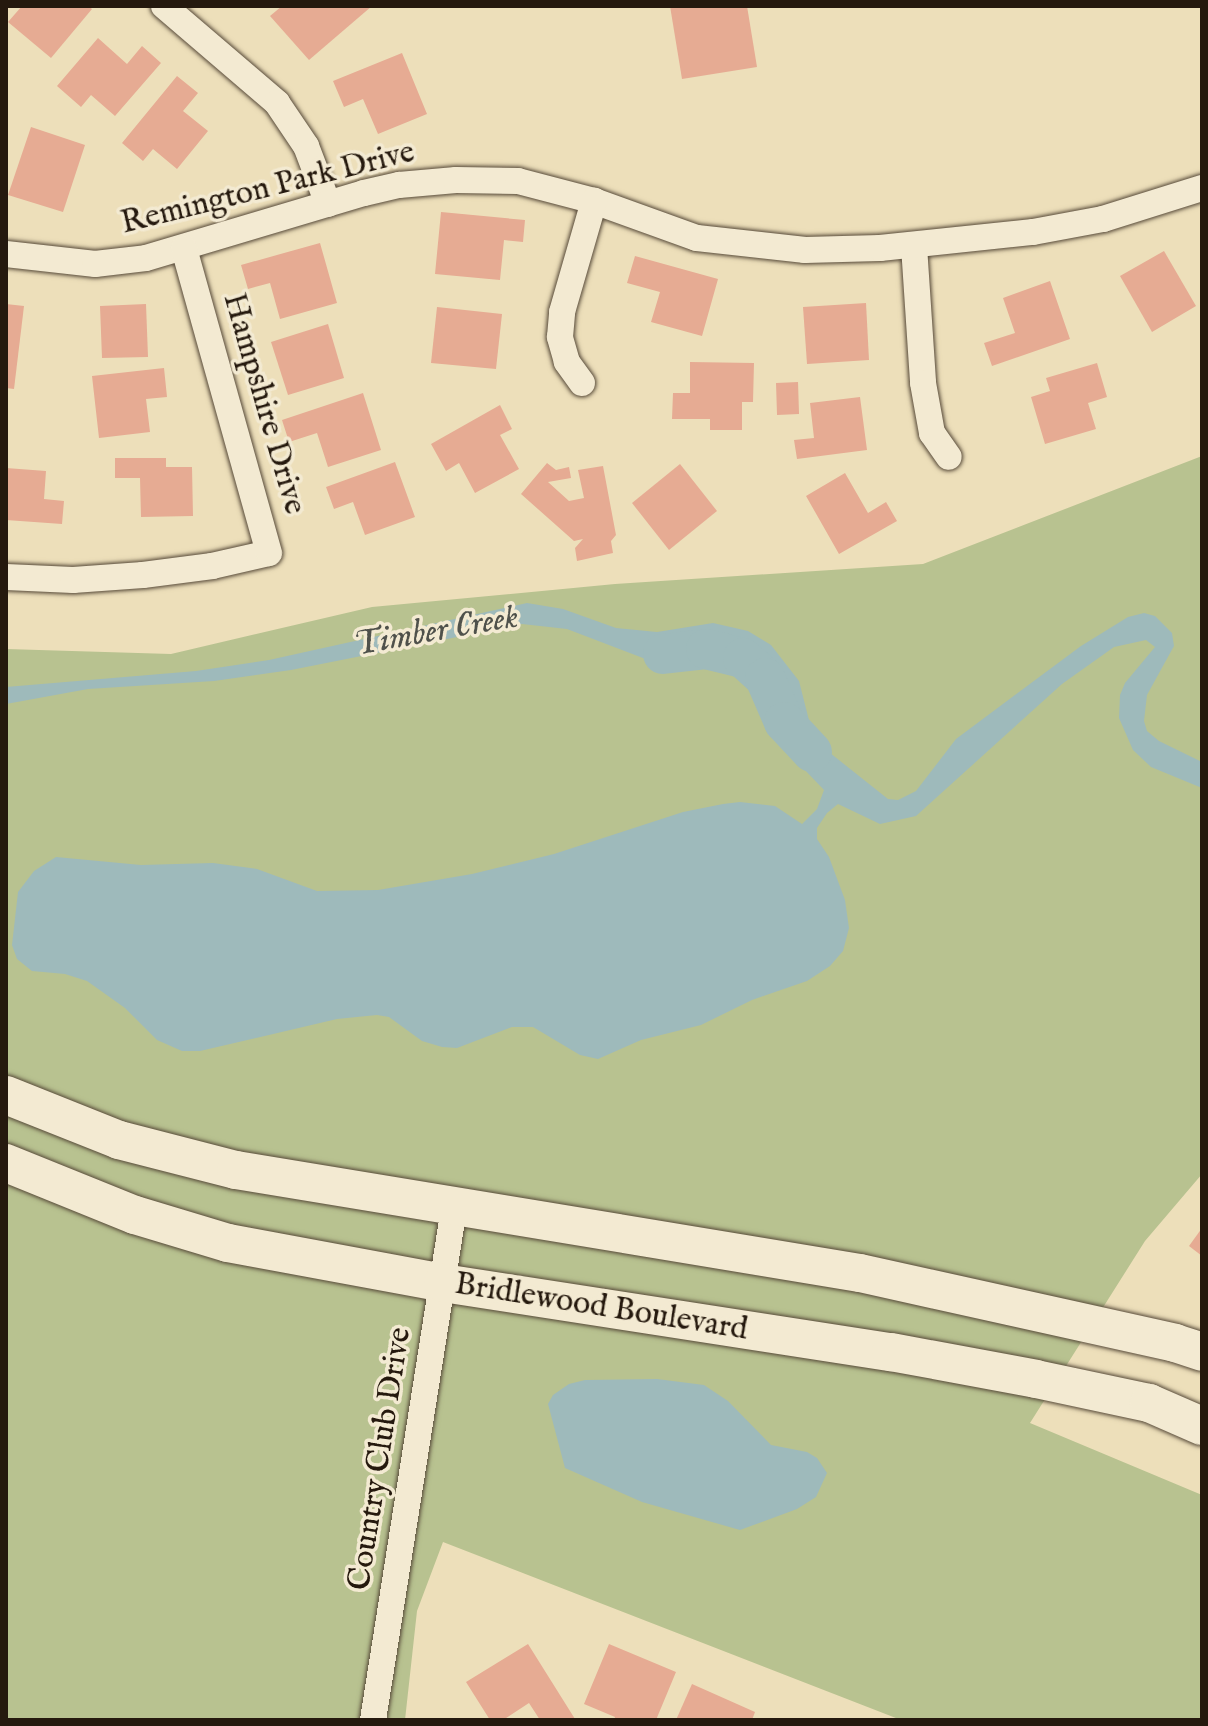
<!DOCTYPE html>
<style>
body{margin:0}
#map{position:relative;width:1208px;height:1726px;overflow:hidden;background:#eddfba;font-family:"IM FELL English",serif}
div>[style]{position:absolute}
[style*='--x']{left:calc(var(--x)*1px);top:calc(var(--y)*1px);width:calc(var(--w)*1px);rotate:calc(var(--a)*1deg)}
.green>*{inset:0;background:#b8c290}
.water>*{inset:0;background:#9ebabb}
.river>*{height:40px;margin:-20px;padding:0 20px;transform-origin:20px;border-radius:20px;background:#9ebabb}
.building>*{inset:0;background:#e6ab93}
.roads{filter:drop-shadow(0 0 2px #574a39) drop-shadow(0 0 2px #574a39)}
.street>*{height:26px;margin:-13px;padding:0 13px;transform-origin:13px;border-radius:13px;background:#f3ead2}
.secondary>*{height:38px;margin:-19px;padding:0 19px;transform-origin:19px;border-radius:19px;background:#f3ead2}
span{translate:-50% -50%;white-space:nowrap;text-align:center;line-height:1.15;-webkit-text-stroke:7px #f3ead2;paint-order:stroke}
.street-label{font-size:32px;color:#25190e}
.water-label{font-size:34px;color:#4f514b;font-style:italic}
.frame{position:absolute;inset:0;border:8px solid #25190e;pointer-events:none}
</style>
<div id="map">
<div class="green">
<div style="clip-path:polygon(1202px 456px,1202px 1174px,1145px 1241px,1030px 1423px,1202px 1495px,1202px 1720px,901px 1720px,443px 1542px,417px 1611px,405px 1720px,6px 1720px,6px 649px,171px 654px,372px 607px,615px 584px,923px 564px)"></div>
</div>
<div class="water">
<div style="clip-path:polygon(527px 603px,563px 609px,616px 628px,657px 632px,713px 623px,748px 631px,771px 645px,799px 681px,812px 732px,820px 745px,888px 799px,898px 800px,916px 791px,956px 739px,1081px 646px,1128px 617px,1144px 613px,1155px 616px,1172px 633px,1174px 646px,1147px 695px,1144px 721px,1147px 731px,1159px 741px,1202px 762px,1202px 788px,1151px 767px,1133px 750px,1119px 718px,1120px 695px,1125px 683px,1155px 647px,1146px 640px,1114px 647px,1062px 684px,916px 816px,880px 824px,838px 804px,827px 813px,817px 828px,817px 839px,829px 857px,845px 900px,849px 928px,843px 951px,830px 966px,807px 981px,752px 1000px,701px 1025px,641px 1040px,598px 1059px,580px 1055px,533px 1027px,512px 1027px,457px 1048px,442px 1047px,422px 1041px,389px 1017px,377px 1015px,337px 1019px,200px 1051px,182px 1051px,157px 1040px,125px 1008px,87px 981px,65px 974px,32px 971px,17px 959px,12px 945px,18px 892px,34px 871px,56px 857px,141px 865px,213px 863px,257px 869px,317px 891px,378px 890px,472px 874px,554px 854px,683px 812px,723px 804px,740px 802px,775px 806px,802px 824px,817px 809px,824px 790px,781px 745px,781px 706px,776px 685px,766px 671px,752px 660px,723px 650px,656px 663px,567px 629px,522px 624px,291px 670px,214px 681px,88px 689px,6px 704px,6px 687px,196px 671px,269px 660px)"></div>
<div style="clip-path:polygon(657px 1379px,704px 1385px,728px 1401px,771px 1445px,807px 1452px,817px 1458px,827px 1473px,816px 1497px,797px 1509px,740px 1530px,642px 1502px,565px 1468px,548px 1404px,553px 1395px,569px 1384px,585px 1380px)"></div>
</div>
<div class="river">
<div style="--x:663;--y:654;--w:43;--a:-6.6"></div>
<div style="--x:706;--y:649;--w:38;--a:14"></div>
<div style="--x:743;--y:658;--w:30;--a:42"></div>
<div style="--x:765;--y:678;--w:48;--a:66.6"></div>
<div style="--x:784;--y:722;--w:41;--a:47"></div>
</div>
<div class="building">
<div style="clip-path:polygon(22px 6px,88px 6px,92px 9px,51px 58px,8px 22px)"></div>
<div style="clip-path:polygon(282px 6px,372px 6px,309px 60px,270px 16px)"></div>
<div style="clip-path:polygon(670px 6px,747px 6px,757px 67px,682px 79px)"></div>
<div style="clip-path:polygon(98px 38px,127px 64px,142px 46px,161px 63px,115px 116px,91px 95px,81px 107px,57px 86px)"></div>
<div style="clip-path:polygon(402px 53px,427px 114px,378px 134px,363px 99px,344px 107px,333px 81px)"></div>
<div style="clip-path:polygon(177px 76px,198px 93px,183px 111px,208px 131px,177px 169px,153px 149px,143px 161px,122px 143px)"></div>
<div style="clip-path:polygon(31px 127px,85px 145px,63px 212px,8px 195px)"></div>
<div style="clip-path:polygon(441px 212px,525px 220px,523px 242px,504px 240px,500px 280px,435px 274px)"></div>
<div style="clip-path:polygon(320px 243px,337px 303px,280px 319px,270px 283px,248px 289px,241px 265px)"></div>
<div style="clip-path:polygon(1164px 251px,1196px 306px,1152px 332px,1120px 276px)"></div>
<div style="clip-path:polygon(635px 256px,718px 279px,702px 336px,651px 322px,660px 292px,627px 283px)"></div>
<div style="clip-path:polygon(1050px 281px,1070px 339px,992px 366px,984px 343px,1015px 333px,1003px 298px)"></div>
<div style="clip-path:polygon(866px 303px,869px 360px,807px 364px,803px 307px)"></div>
<div style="clip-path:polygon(6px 304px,24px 306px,14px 389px,6px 388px)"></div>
<div style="clip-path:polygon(146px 304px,148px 357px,102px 358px,100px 306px)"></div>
<div style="clip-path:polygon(437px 307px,502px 314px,496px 369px,431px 363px)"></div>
<div style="clip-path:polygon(328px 324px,344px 378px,288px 395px,271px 342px)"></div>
<div style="clip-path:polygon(690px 362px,754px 363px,753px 402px,742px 402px,742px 430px,710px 430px,710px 419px,672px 419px,673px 393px,690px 393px)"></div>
<div style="clip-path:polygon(1097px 363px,1107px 397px,1088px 403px,1096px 429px,1045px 444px,1031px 397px,1050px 391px,1046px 378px)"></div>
<div style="clip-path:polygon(164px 368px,167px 397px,146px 399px,150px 432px,99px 438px,92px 376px)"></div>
<div style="clip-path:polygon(798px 382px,799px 414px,777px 415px,776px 383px)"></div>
<div style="clip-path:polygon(363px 393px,381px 450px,328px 467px,317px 433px,289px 442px,282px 420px)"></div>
<div style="clip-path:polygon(860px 397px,867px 450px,797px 459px,794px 440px,814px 438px,810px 403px)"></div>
<div style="clip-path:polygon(500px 405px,512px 429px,500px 435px,519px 469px,475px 493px,459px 463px,446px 471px,431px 444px)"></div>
<div style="clip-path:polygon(115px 458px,166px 458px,166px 467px,192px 467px,193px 516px,141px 517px,140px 478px,115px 478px)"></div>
<div style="clip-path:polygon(395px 462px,415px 517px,365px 535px,353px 502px,334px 509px,326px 487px)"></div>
<div style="clip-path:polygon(547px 463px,556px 470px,569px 467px,571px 478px,548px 482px,569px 501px,584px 498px,578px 470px,603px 466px,616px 535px,611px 541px,613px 553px,577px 561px,575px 548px,583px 539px,574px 541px,521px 494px)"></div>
<div style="clip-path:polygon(680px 464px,717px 511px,669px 550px,632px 503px)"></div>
<div style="clip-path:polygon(6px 468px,46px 471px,44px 499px,64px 501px,62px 524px,6px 520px)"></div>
<div style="clip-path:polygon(845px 473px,868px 513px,886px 502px,897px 521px,839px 554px,806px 496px)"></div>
<div style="clip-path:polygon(1202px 1228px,1202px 1256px,1189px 1246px)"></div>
<div style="clip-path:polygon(528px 1644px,575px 1719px,573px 1720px,540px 1720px,529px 1703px,503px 1720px,490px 1720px,466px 1682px)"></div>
<div style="clip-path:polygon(609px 1644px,676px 1672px,656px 1720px,614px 1720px,615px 1717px,584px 1704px)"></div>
<div style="clip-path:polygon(692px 1684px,755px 1712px,752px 1720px,676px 1720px)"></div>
</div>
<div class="roads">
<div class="street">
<div style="--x:164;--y:6;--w:149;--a:40.6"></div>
<div style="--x:277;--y:103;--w:52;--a:56"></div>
<div style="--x:306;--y:146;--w:62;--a:69.2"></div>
<div style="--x:914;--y:246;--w:137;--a:86.2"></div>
<div style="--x:923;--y:383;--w:51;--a:79.8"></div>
<div style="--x:932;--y:433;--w:29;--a:55"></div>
<div style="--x:6;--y:254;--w:90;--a:6.4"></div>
<div style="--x:95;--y:264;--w:51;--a:-6.7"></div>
<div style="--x:146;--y:258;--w:227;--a:-16.6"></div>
<div style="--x:364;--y:193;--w:36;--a:-13"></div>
<div style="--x:399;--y:185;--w:57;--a:-5"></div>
<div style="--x:456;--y:180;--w:62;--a:0.9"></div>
<div style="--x:518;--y:181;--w:79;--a:14.7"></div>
<div style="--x:594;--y:201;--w:109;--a:19.8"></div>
<div style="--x:697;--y:238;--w:109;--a:6.3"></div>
<div style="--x:805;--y:250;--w:75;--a:-1.5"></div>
<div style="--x:880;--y:248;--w:154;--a:-6"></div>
<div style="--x:1033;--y:232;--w:71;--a:-10.5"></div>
<div style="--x:1103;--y:219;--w:104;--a:-17.4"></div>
<div style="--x:582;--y:383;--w:26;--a:-126"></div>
<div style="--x:567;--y:362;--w:26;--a:-106"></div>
<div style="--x:560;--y:337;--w:25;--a:-85"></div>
<div style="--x:562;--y:312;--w:116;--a:-73.9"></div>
<div style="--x:6;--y:577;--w:67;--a:2.6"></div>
<div style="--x:73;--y:580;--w:70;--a:-4.1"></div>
<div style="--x:143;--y:575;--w:70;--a:-7.4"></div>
<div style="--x:212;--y:566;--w:58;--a:-12.8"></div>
<div style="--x:269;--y:553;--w:316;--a:-105.6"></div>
<div style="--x:373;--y:1720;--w:518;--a:-81.01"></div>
</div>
<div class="secondary">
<div style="--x:6;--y:1095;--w:122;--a:21.7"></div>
<div style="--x:119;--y:1140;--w:121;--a:14.4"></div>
<div style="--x:236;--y:1170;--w:632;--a:9.37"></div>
<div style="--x:860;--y:1273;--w:323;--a:12.5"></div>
<div style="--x:1175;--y:1343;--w:28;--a:18"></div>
<div style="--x:6;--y:1163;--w:139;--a:22"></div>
<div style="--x:135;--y:1215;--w:97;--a:16.8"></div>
<div style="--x:228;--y:1243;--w:219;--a:10.5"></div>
<div style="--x:443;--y:1283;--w:453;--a:8.8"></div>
<div style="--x:891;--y:1352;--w:147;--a:10.5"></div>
<div style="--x:1036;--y:1379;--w:116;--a:12"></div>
<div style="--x:1149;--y:1403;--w:58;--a:23.5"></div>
</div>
</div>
<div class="street-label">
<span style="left:268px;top:189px;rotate:-14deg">Remington Park Drive</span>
<span style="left:263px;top:404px;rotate:74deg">Hampshire Drive</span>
<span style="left:601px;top:1308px;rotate:9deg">Bridlewood Boulevard</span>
<span style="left:381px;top:1459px;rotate:-81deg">Country Club Drive</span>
</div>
<div class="water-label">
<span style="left:436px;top:631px;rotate:-10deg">Timber Creek</span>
</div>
<div class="frame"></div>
</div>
